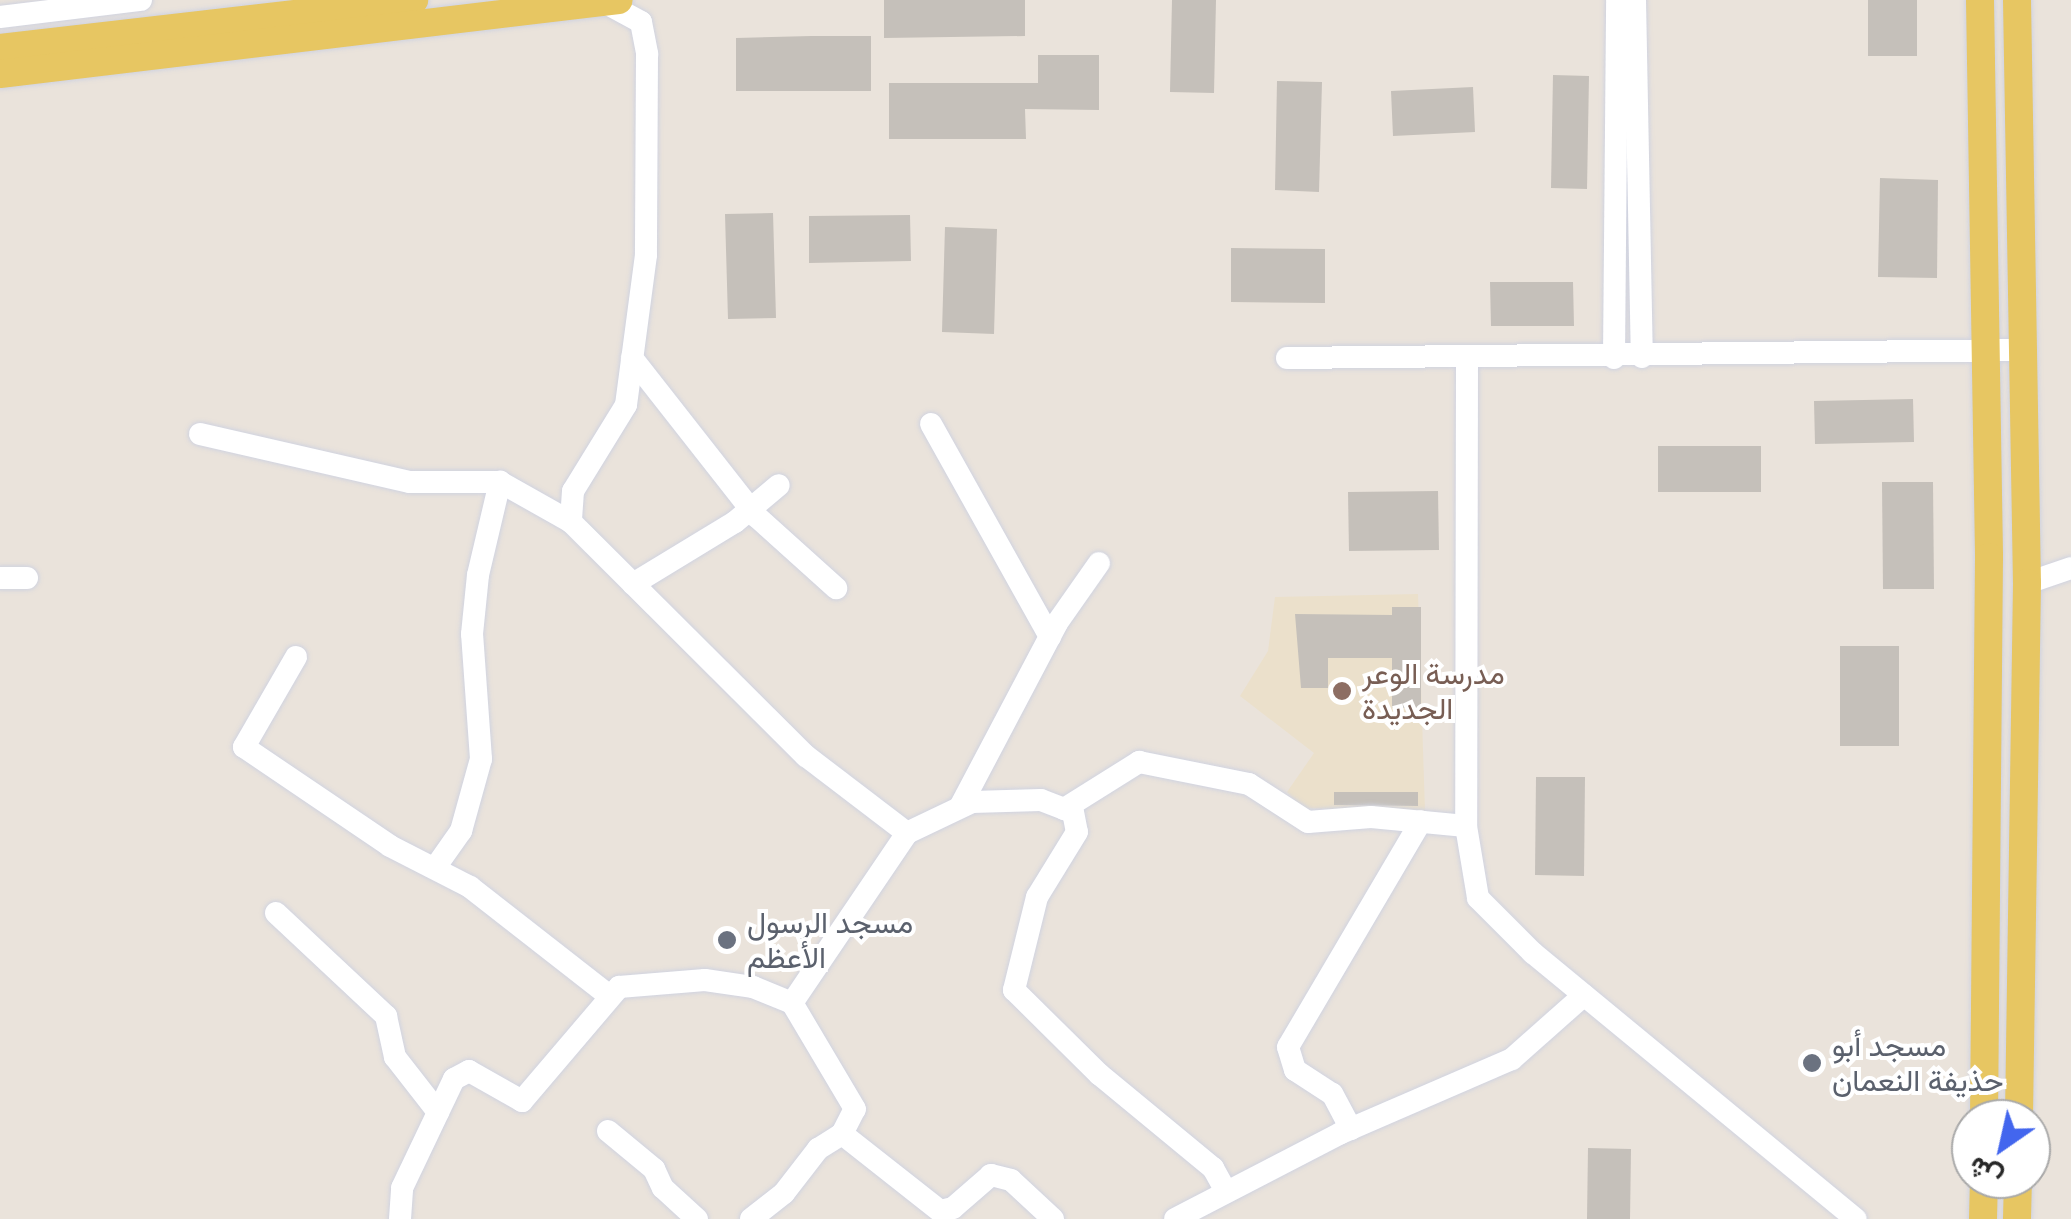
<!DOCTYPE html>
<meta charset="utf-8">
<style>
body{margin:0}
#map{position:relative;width:2071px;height:1219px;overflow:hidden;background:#eae3db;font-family:Roboto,Vazirmatn,sans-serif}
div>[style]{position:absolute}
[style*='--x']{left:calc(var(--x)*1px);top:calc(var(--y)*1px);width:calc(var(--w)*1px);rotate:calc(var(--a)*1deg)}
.education>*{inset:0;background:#ebe0cb}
.building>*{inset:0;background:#c5c0ba}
.roads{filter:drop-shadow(0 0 2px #d0d3e0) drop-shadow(0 0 2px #d0d3e0)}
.minor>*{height:22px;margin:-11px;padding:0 11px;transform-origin:11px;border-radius:11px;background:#fff}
.major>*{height:28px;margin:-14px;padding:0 14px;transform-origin:14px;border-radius:14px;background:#e7c662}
.dots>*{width:28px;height:28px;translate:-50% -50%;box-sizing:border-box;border:5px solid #fff;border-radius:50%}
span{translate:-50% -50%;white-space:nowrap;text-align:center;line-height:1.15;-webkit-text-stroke:8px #fff;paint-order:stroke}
.education-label{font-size:30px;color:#785e54}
.left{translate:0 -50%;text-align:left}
.worship-label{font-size:30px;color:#5b616d}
.north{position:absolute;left:1951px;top:1099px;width:100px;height:100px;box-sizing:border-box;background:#fff;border:2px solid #a9a9a9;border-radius:50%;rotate:214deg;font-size:28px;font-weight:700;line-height:40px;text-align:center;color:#282828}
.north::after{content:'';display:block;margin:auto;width:35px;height:45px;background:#4366ee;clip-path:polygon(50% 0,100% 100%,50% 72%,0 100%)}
</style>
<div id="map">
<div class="education">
<div style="clip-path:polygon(1418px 594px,1425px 811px,1302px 808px,1287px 792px,1314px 753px,1240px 696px,1268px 651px,1275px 597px)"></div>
</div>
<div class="building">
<div style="clip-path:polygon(884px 0,1025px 0,1025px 36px,884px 38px)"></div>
<div style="clip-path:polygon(1172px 0,1216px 0,1214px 93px,1170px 92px)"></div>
<div style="clip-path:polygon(1868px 0,1917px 0,1917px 56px,1868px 56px)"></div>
<div style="clip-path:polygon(811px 36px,871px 36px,871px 91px,736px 91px,736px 38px)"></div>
<div style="clip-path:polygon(1038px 55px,1099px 55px,1099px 110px,1025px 109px,1026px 139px,889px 139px,889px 83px,1038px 83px)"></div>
<div style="clip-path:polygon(1553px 75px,1589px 76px,1587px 189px,1551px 188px)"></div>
<div style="clip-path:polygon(1277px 81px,1322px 82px,1319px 192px,1275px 190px)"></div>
<div style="clip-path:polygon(1473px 87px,1475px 132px,1393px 136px,1391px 91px)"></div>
<div style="clip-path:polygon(1880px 178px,1938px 180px,1937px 278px,1878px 277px)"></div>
<div style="clip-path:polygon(773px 213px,776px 318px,728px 319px,725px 214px)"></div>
<div style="clip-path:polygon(910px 215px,911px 261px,809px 263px,809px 216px)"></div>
<div style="clip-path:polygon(945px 227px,997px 229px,994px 334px,942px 332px)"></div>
<div style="clip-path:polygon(1231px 248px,1325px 249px,1325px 303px,1231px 302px)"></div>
<div style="clip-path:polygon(1490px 282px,1573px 282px,1574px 326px,1491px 326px)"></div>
<div style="clip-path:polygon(1913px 399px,1914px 442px,1815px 444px,1814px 401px)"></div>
<div style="clip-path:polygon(1658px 446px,1761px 446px,1761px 492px,1658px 492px)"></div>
<div style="clip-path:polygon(1882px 482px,1933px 482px,1934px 589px,1883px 589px)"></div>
<div style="clip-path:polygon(1438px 491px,1439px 550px,1349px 551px,1348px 492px)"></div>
<div style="clip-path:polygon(1392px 607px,1421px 607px,1421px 708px,1392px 708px,1392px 658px,1328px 658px,1328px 688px,1301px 688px,1295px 614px,1392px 615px)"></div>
<div style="clip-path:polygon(1840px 646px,1899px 646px,1899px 746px,1840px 746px)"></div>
<div style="clip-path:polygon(1536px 777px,1585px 777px,1584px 876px,1535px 875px)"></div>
<div style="clip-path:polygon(1334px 792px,1418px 792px,1418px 806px,1334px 805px)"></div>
<div style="clip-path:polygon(1588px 1148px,1631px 1149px,1630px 1219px,1587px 1219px)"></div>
</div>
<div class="roads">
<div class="minor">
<div style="--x:1635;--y:0;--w:357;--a:88.9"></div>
<div style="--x:604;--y:2;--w:42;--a:28.4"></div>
<div style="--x:641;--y:22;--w:33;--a:79"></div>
<div style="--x:647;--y:54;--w:201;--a:90.3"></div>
<div style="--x:646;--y:255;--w:151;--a:97.6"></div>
<div style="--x:626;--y:405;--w:101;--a:121.6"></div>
<div style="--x:573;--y:491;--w:31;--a:94"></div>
<div style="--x:571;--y:522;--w:332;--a:44.9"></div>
<div style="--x:806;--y:756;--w:127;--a:37.3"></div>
<div style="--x:0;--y:17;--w:142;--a:-6.9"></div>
<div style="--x:632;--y:358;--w:201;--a:51.9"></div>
<div style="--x:756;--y:516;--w:108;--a:42"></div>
<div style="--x:1287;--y:358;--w:735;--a:-0.62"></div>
<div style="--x:1614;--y:358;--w:358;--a:-89.5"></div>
<div style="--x:1467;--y:360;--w:466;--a:90.1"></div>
<div style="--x:1466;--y:826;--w:73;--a:80.5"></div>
<div style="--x:1478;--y:898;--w:78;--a:45"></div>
<div style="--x:1533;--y:953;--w:418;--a:39.5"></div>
<div style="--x:931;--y:424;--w:244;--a:60.8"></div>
<div style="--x:200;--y:434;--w:215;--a:12.9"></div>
<div style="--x:410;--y:482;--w:90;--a:0"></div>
<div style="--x:500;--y:482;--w:81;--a:29.4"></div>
<div style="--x:0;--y:578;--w:27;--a:0"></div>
<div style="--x:2027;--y:583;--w:46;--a:-18.8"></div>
<div style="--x:633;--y:584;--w:119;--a:-31.3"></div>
<div style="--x:735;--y:522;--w:57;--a:-40.1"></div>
<div style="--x:296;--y:657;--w:104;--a:120"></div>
<div style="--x:244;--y:747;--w:176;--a:34.1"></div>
<div style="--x:390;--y:846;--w:90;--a:27.1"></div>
<div style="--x:470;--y:887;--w:175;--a:38"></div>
<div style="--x:960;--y:807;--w:208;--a:-62.2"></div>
<div style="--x:1057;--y:623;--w:73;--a:-55"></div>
<div style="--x:1064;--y:809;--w:89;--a:-32.1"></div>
<div style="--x:1139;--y:762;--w:112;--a:11.3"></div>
<div style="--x:1249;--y:784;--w:70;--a:32.8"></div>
<div style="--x:1308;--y:822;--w:63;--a:-4.5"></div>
<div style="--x:1371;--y:817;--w:95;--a:5.4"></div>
<div style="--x:437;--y:865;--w:42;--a:-54.8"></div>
<div style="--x:461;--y:831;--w:75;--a:-74.5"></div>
<div style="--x:481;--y:759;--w:125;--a:-94.1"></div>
<div style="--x:472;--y:634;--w:59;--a:-84.2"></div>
<div style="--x:478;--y:575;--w:96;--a:-76.7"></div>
<div style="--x:276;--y:913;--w:151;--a:43.1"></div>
<div style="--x:386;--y:1016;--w:42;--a:77.6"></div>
<div style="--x:395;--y:1057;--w:70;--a:52"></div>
<div style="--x:1351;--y:1129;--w:40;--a:-118"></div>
<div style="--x:1332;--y:1094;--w:44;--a:-147"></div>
<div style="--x:1295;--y:1070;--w:24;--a:-107"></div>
<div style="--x:1288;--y:1047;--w:262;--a:-59.5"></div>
<div style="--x:608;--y:1131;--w:60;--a:39.6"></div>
<div style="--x:654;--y:1169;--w:21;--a:65"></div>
<div style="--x:663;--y:1188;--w:46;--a:42.4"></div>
<div style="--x:400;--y:1219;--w:31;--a:-86"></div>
<div style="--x:402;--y:1188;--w:121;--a:-64.5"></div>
<div style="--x:454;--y:1079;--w:17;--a:-28"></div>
<div style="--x:469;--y:1071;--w:61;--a:29.5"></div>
<div style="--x:522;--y:1101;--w:150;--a:-49.6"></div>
<div style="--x:619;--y:987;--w:86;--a:-4.7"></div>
<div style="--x:705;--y:980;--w:49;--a:8.3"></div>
<div style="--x:753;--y:987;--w:42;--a:22.3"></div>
<div style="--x:751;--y:1219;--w:42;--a:-38.2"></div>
<div style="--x:784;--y:1193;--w:56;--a:-52.3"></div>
<div style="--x:818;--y:1149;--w:28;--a:-32"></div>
<div style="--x:1053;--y:1219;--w:57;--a:-137.1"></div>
<div style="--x:1011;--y:1180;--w:21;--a:-166"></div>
<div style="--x:991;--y:1175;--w:50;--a:139"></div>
<div style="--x:953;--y:1208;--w:13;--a:167"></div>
<div style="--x:940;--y:1211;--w:125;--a:-141.8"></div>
<div style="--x:842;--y:1134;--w:28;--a:-63"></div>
<div style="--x:855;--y:1109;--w:123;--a:-120.7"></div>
<div style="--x:792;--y:1003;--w:205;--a:-55.9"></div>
<div style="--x:907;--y:833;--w:72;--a:-25.5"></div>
<div style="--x:972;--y:802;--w:69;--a:-1.7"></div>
<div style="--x:1041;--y:800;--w:34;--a:21"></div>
<div style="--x:1073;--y:812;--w:20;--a:79"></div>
<div style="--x:1077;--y:832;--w:76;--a:121.6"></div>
<div style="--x:1037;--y:897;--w:96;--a:103.9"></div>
<div style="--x:1014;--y:990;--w:120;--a:44.7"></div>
<div style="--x:1099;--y:1074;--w:148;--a:39.5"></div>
<div style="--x:1213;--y:1168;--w:26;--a:61"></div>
<div style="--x:1175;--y:1219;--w:187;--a:-27.4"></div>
<div style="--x:1341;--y:1133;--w:186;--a:-23.4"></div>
<div style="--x:1512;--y:1059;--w:96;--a:-41.6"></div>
</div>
<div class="major">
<div style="--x:1980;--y:0;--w:557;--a:89.07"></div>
<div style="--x:1989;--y:557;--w:562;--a:90.51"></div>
<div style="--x:2017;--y:0;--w:583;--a:89.02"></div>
<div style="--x:2027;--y:583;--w:536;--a:90.86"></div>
<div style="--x:0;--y:48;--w:417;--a:-6.6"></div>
<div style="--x:0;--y:74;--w:623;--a:-6.82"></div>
<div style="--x:1983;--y:1219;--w:40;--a:-88.6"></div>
<div style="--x:2017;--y:1219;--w:40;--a:-88.6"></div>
</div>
</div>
<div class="dots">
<div style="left:1342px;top:691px;background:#8d6e63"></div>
<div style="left:727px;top:940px;background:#6b7280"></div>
<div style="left:1812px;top:1063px;background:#6b7280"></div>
</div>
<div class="education-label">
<span class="left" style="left:1362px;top:691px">مدرسة الوعر<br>الجديدة</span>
</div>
<div class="worship-label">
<span class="left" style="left:747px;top:940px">مسجد الرسول<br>الأعظم</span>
<span class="left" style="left:1832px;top:1063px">مسجد أبو<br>حذيفة النعمان</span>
</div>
<div class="north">ش</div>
</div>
